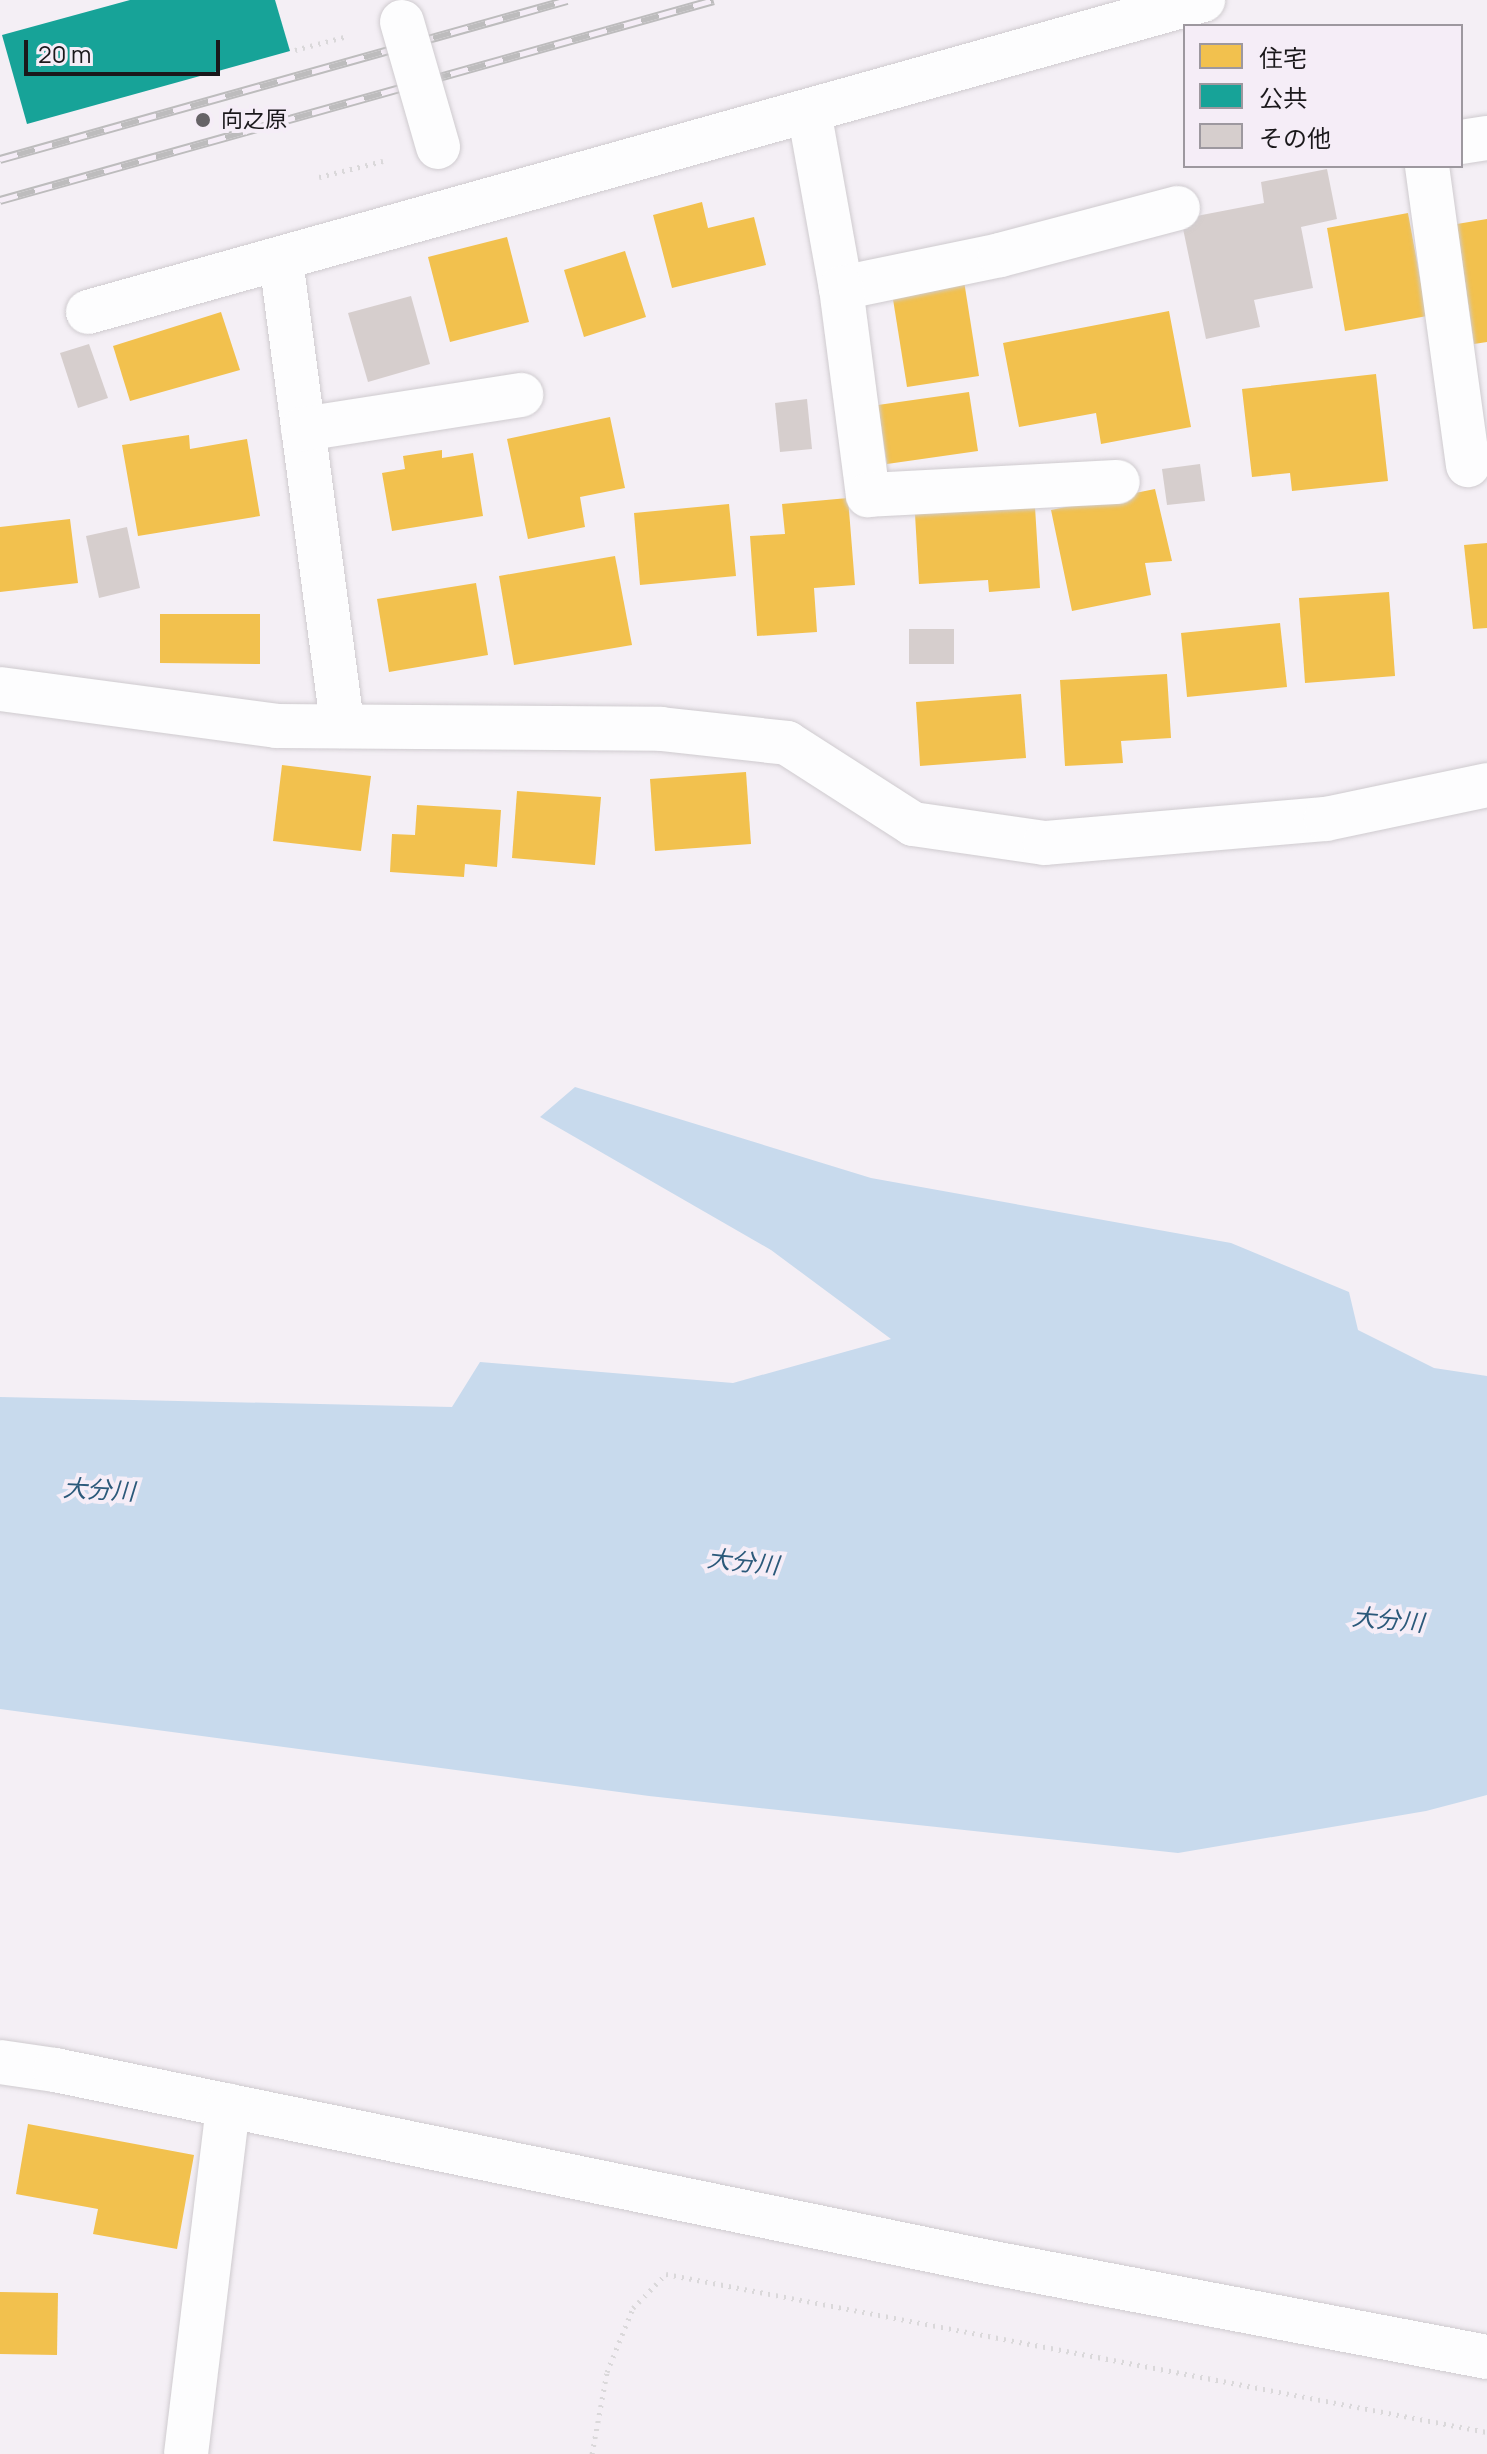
<!DOCTYPE html>
<meta charset="utf-8">
<style>
body{margin:0}
#map{position:relative;width:1487px;height:2454px;overflow:hidden;background:#f4eff5;font-family:Manrope,"Noto Sans JP",sans-serif}
div>[style]{position:absolute}
[style*='--x']{left:calc(var(--x)*1px);top:calc(var(--y)*1px);width:calc(var(--w)*1px);rotate:calc(var(--a)*1deg)}
.water>*{inset:0;background:#c8daed}
.homes>*{inset:0;background:#f2c14e}
.public>*{inset:0;background:#17a398}
.building>*{inset:0;background:#d6cecd}
.path>*{height:5px;margin-top:-2.5px;transform-origin:0;background:repeating-linear-gradient(90deg,#dad8da 0 2px,transparent 0 8px)}
.roads{filter:drop-shadow(0 0 2px #cfcbcf) drop-shadow(0 0 2px #cfcbcf)}
.minor>*{height:44px;margin:-22px;padding:0 22px;transform-origin:22px;border-radius:22px;background:#fdfdfe}
.rail>*{height:9px;margin-top:-4.5px;transform-origin:0;background:repeating-linear-gradient(90deg,#f5edf7 0 18px,#bdbcbd 0 36px);box-sizing:border-box;border-block:2px solid #bdbcbd}
.bridges{filter:drop-shadow(0 0 2px #cfcbcf) drop-shadow(0 0 2px #cfcbcf)}
.minor-bridge>*{height:44px;margin:-22px;padding:0 22px;transform-origin:22px;border-radius:22px;background:#fdfdfe}
.dots>*{width:22px;height:22px;translate:-50% -50%;box-sizing:border-box;border:4px solid #f5edf7;border-radius:50%}
span{translate:-50% -50%;white-space:nowrap;text-align:center;line-height:1.15;-webkit-text-stroke:8px #f5edf7;paint-order:stroke}
.poi-label{font-size:22px;color:#1a181b}
.left{translate:0 -50%;text-align:left}
.water-label{font-size:24px;color:#2b597a;font-style:italic}
.legend{position:absolute;left:1183px;top:24px;width:280px;height:144px;box-sizing:border-box;background:#f5edf7;border:2px solid #9d989f;margin:0;padding:10px 14px;list-style:none;font-size:24px;color:#1a181b}
.legend li{display:flex;align-items:center;gap:16px;height:40px}
.legend b{width:40px;border:2px solid #9d989f}
.scale{position:absolute;left:24px;top:40px;width:196px;height:36px;box-sizing:border-box;border:4px solid #1a181b;border-top:0;padding-left:10px;font-size:24px;line-height:28px;white-space:nowrap;color:#1a181b;-webkit-text-stroke:6px #f5edf7;paint-order:stroke}
</style>
<div id="map">
<div class="water">
<div style="clip-path:polygon(575px 1087px,871px 1178px,1231px 1243px,1349px 1292px,1358px 1330px,1434px 1368px,1487px 1376px,1487px 1795px,1426px 1811px,1178px 1853px,649px 1796px,0 1709px,0 1397px,452px 1407px,480px 1362px,733px 1383px,891px 1339px,771px 1250px,540px 1117px)"></div>
</div>
<div class="homes">
<div style="clip-path:polygon(702px 202px,708px 228px,754px 217px,766px 265px,672px 288px,653px 215px)"></div>
<div style="clip-path:polygon(1408px 213px,1427px 316px,1345px 331px,1327px 228px)"></div>
<div style="clip-path:polygon(1487px 219px,1487px 342px,1474px 344px,1457px 224px)"></div>
<div style="clip-path:polygon(507px 237px,529px 322px,450px 342px,428px 257px)"></div>
<div style="clip-path:polygon(625px 251px,646px 317px,584px 337px,564px 270px)"></div>
<div style="clip-path:polygon(964px 281px,979px 376px,907px 387px,892px 293px)"></div>
<div style="clip-path:polygon(1169px 311px,1191px 427px,1101px 444px,1096px 413px,1019px 427px,1003px 343px)"></div>
<div style="clip-path:polygon(221px 312px,240px 370px,130px 401px,113px 346px)"></div>
<div style="clip-path:polygon(1376px 374px,1388px 481px,1292px 491px,1290px 473px,1252px 477px,1242px 389px)"></div>
<div style="clip-path:polygon(969px 392px,978px 451px,887px 464px,878px 405px)"></div>
<div style="clip-path:polygon(610px 417px,625px 488px,580px 497px,585px 527px,528px 539px,507px 439px)"></div>
<div style="clip-path:polygon(189px 435px,190px 449px,247px 439px,260px 516px,138px 536px,122px 445px)"></div>
<div style="clip-path:polygon(442px 450px,442px 458px,473px 453px,483px 516px,392px 531px,382px 473px,405px 469px,403px 456px)"></div>
<div style="clip-path:polygon(1155px 489px,1172px 561px,1145px 563px,1151px 595px,1072px 611px,1051px 510px)"></div>
<div style="clip-path:polygon(848px 498px,855px 585px,814px 588px,817px 632px,757px 636px,750px 536px,785px 534px,782px 504px)"></div>
<div style="clip-path:polygon(729px 504px,736px 576px,640px 585px,634px 513px)"></div>
<div style="clip-path:polygon(1035px 507px,1040px 588px,989px 592px,988px 580px,919px 584px,915px 514px)"></div>
<div style="clip-path:polygon(70px 519px,78px 583px,0 592px,0 527px)"></div>
<div style="clip-path:polygon(1487px 543px,1487px 628px,1473px 629px,1464px 545px)"></div>
<div style="clip-path:polygon(615px 556px,632px 645px,514px 665px,499px 576px)"></div>
<div style="clip-path:polygon(476px 583px,488px 655px,389px 672px,377px 599px)"></div>
<div style="clip-path:polygon(1389px 592px,1395px 676px,1305px 683px,1299px 598px)"></div>
<div style="clip-path:polygon(160px 614px,260px 614px,260px 664px,160px 663px)"></div>
<div style="clip-path:polygon(1280px 623px,1287px 687px,1187px 697px,1181px 633px)"></div>
<div style="clip-path:polygon(1167px 674px,1171px 738px,1121px 741px,1123px 763px,1065px 766px,1060px 680px)"></div>
<div style="clip-path:polygon(1021px 694px,1026px 758px,920px 766px,916px 702px)"></div>
<div style="clip-path:polygon(282px 765px,371px 776px,361px 851px,273px 841px)"></div>
<div style="clip-path:polygon(746px 772px,751px 844px,655px 851px,650px 779px)"></div>
<div style="clip-path:polygon(517px 791px,601px 797px,595px 865px,512px 858px)"></div>
<div style="clip-path:polygon(417px 805px,501px 810px,497px 867px,465px 864px,464px 877px,390px 872px,392px 834px,415px 835px)"></div>
<div style="clip-path:polygon(28px 2124px,194px 2155px,177px 2249px,93px 2234px,98px 2209px,16px 2194px)"></div>
<div style="clip-path:polygon(0 2292px,58px 2293px,57px 2355px,0 2354px)"></div>
</div>
<div class="public">
<div style="clip-path:polygon(130px 0,275px 0,290px 51px,27px 124px,2px 35px)"></div>
</div>
<div class="building">
<div style="clip-path:polygon(1327px 169px,1337px 219px,1301px 227px,1313px 288px,1254px 300px,1260px 327px,1206px 339px,1181px 219px,1264px 203px,1261px 182px)"></div>
<div style="clip-path:polygon(411px 296px,430px 364px,368px 382px,348px 313px)"></div>
<div style="clip-path:polygon(89px 344px,108px 398px,78px 408px,60px 353px)"></div>
<div style="clip-path:polygon(807px 399px,812px 449px,780px 452px,775px 403px)"></div>
<div style="clip-path:polygon(1200px 464px,1205px 501px,1167px 505px,1162px 469px)"></div>
<div style="clip-path:polygon(127px 527px,140px 588px,99px 598px,86px 536px)"></div>
<div style="clip-path:polygon(909px 629px,954px 629px,954px 664px,909px 664px)"></div>
</div>
<div class="path">
<div style="--x:295;--y:50;--w:55;--a:-14.8"></div>
<div style="--x:319;--y:177;--w:66;--a:-14"></div>
<div style="--x:592;--y:2454;--w:83;--a:-79.6"></div>
<div style="--x:607;--y:2372;--w:69;--a:-67.9"></div>
<div style="--x:633;--y:2308;--w:47;--a:-45.9"></div>
<div style="--x:666;--y:2274;--w:836;--a:10.89"></div>
</div>
<div class="roads">
<div class="minor">
<div style="--x:809;--y:111;--w:180;--a:79.8"></div>
<div style="--x:841;--y:288;--w:162;--a:-11.7"></div>
<div style="--x:1000;--y:255;--w:184;--a:-14.8"></div>
<div style="--x:1461;--y:142;--w:26;--a:-9"></div>
<div style="--x:1427;--y:166;--w:302;--a:82.2"></div>
<div style="--x:281;--y:260;--w:470;--a:82.5"></div>
<div style="--x:841;--y:288;--w:209;--a:82.6"></div>
<div style="--x:868;--y:495;--w:250;--a:-3"></div>
<div style="--x:88;--y:312;--w:1158;--a:-15.63"></div>
<div style="--x:303;--y:429;--w:221;--a:-8.9"></div>
<div style="--x:0;--y:689;--w:278;--a:7.6"></div>
<div style="--x:276;--y:726;--w:385;--a:0.4"></div>
<div style="--x:661;--y:729;--w:127;--a:6.3"></div>
<div style="--x:787;--y:743;--w:150;--a:32.7"></div>
<div style="--x:913;--y:824;--w:133;--a:8.2"></div>
<div style="--x:1045;--y:843;--w:282;--a:-4.9"></div>
<div style="--x:1326;--y:819;--w:165;--a:-11.9"></div>
<div style="--x:0;--y:2062;--w:56;--a:8.3"></div>
<div style="--x:55;--y:2070;--w:953;--a:11.63"></div>
<div style="--x:988;--y:2262;--w:508;--a:10.78"></div>
<div style="--x:186;--y:2454;--w:351;--a:-83.1"></div>
</div>
</div>
<div class="rail">
<div style="--x:0;--y:159;--w:589;--a:-15.66"></div>
<div style="--x:0;--y:200;--w:741;--a:-15.65"></div>
</div>
<div class="bridges">
<div class="minor-bridge">
<div style="--x:402;--y:22;--w:130;--a:73.9"></div>
</div>
</div>
<div class="dots">
<div style="left:203px;top:120px;background:#666367"></div>
</div>
<div class="poi-label">
<span class="left" style="left:221px;top:120px">向之原</span>
</div>
<div class="water-label">
<span style="left:99px;top:1489px;rotate:3deg">大分川</span>
<span style="left:743px;top:1561px;rotate:6deg">大分川</span>
<span style="left:1388px;top:1619px;rotate:5deg">大分川</span>
</div>
<ul class="legend">
<li><b style="height:22px;background:#f2c14e"></b>住宅</li>
<li><b style="height:22px;background:#17a398"></b>公共</li>
<li><b style="height:22px;background:#d6cecd"></b>その他</li>
</ul>
<div class="scale">20 m</div>
</div>
